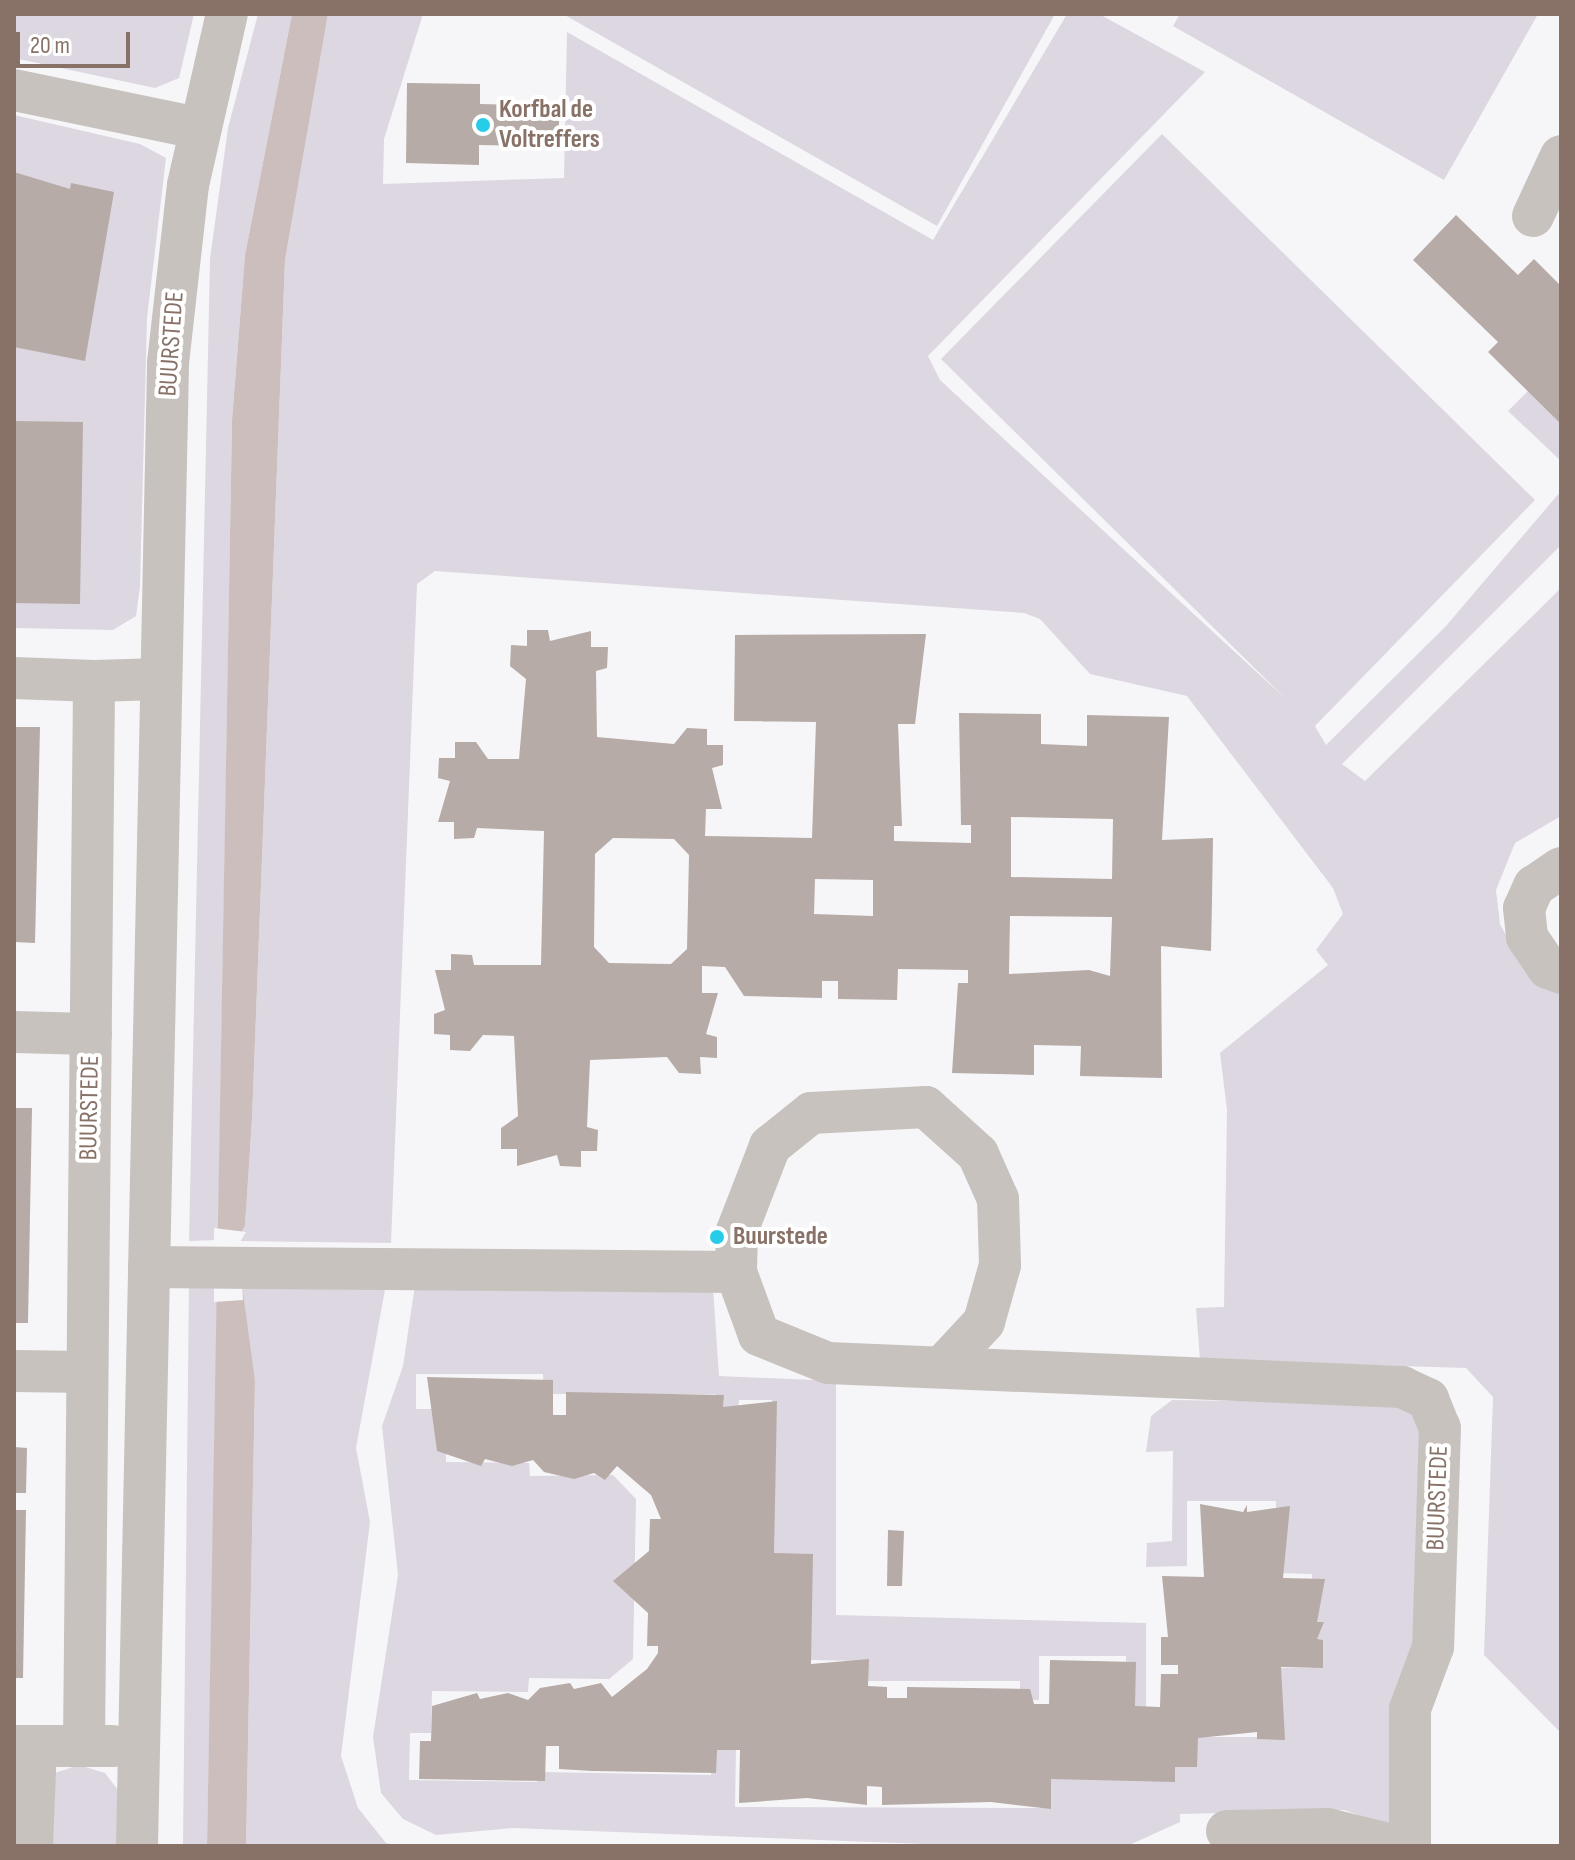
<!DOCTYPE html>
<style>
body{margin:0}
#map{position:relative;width:1575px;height:1860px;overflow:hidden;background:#f6f6f9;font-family:"Sofia Sans Condensed",sans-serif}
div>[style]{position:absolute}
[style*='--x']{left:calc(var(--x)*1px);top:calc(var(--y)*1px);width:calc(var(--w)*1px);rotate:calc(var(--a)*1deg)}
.green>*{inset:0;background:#dcd7e1}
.water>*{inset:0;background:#ccbebc}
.pier>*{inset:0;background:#f6f6f9}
.building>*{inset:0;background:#b6aba6}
.minor>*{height:42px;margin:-21px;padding:0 21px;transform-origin:21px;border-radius:21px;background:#c8c2bf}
.dots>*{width:22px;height:22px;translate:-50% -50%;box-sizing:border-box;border:4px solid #fff;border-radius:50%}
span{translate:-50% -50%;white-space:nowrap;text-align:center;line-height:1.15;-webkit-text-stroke:8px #fff;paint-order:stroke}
.poi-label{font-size:26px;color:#887267;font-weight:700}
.left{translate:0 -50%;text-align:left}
.street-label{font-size:26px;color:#887267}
.frame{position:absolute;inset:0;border:16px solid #887267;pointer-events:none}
.scale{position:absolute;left:16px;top:32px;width:114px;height:36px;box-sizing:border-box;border:4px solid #887267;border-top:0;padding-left:10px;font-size:24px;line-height:28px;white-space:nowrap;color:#887267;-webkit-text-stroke:6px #fff;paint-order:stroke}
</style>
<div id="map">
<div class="green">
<div style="clip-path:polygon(14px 14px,194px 14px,179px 78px,155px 88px,14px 58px)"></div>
<div style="clip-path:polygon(258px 14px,292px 14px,245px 255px,232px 420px,218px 1240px,189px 1241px,210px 259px,228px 128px)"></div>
<div style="clip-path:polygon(328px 14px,423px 14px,384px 139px,383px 184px,564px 178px,567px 32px,933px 240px,1067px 14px,1099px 14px,1205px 72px,928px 356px,940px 380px,1287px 700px,941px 359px,1162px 134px,1535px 500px,1315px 726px,1326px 745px,1446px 626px,1561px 491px,1561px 545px,1342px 764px,1365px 781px,1561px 588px,1561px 816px,1515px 843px,1496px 890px,1500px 924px,1514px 950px,1561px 982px,1561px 1733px,1484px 1655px,1493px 1397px,1466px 1368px,1200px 1360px,1196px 1308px,1224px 1307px,1227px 1110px,1220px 1053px,1328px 965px,1316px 950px,1343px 914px,1333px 888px,1187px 696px,1090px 674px,1040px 619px,1024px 613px,435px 571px,417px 584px,391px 1243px,236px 1241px,245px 1226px,252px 1119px,285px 260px)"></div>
<div style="clip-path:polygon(563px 14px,1055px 14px,937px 226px)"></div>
<div style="clip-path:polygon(1180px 14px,1538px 14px,1444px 180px,1173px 26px)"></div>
<div style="clip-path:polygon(14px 115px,140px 144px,166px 158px,147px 318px,140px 587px,136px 616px,113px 630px,14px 628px)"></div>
<div style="clip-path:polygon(1544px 375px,1561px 395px,1561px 461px,1508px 411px)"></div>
<div style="clip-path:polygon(218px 1281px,207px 1846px,183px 1846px,189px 1283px)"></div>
<div style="clip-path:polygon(236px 1283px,386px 1284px,356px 1448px,370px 1522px,341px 1756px,358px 1808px,386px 1843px,399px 1846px,246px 1846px,255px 1381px)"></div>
<div style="clip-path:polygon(415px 1285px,713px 1288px,719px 1376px,836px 1381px,836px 1615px,1146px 1623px,1146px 1713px,1127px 1713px,1126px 1656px,1039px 1656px,1039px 1700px,1020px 1700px,1020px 1681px,865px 1681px,865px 1661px,811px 1660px,773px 1555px,772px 1400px,739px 1400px,738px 1411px,717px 1411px,716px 1394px,544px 1394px,543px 1374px,416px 1374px,416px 1409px,446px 1409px,446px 1462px,529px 1463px,530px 1476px,613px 1475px,636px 1499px,633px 1659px,609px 1679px,529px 1678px,528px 1692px,432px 1691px,431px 1733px,410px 1733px,409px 1780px,537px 1782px,538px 1772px,711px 1775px,712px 1747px,736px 1747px,735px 1807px,1041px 1808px,1041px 1777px,1185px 1737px,1270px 1737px,1271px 1668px,1312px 1668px,1312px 1574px,1277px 1573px,1276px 1501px,1187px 1501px,1187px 1566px,1146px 1567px,1147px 1543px,1172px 1541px,1173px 1451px,1146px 1452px,1151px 1416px,1172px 1400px,1424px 1404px,1418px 1644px,1401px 1830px,1344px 1810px,1180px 1814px,1180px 1822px,1127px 1846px,976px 1846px,513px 1828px,436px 1835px,403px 1819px,381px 1793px,373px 1737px,398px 1575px,382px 1426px,403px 1366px)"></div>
<div style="clip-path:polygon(79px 1765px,105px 1773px,121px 1794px,127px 1846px,49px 1846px,52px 1774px)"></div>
</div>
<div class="water">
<div style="clip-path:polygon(292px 14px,328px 14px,285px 260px,252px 1119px,245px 1226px,236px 1241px,255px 1381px,246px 1846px,207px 1846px,232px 420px,245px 255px)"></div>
</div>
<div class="pier">
<div style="clip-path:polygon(214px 1228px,246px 1232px,240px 1242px,243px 1300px,214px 1302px)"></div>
</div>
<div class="building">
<div style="clip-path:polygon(407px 83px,480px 84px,480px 104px,559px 106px,559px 146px,479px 145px,479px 165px,406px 163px)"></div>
<div style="clip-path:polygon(14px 172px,70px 189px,71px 183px,114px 192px,85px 361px,14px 347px)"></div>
<div style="clip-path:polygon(1456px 215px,1518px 275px,1534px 259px,1561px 286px,1561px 424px,1488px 352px,1498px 342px,1413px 260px)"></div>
<div style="clip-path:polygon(14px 421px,83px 422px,80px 604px,14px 603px)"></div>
<div style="clip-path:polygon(evenodd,527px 630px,548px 630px,550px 641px,591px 631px,591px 647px,608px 647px,607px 668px,596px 671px,597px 737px,674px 744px,687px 728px,707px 729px,707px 745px,723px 745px,723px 765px,712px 768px,722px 809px,706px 809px,705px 836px,812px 838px,816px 722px,734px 721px,735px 635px,926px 634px,915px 724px,898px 724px,902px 826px,894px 826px,894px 841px,971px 843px,971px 825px,961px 825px,959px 713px,1041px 714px,1041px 744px,1087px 746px,1087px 715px,1169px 717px,1162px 840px,1213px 838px,1212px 901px,1211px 951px,1161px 946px,1162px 1078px,1080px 1076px,1081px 1046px,1034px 1045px,1034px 1075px,952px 1073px,958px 983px,968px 983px,968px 970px,898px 969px,897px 1000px,838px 999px,838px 981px,822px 981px,822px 998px,744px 996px,725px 967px,702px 966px,702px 993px,718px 993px,706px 1034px,717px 1037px,717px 1058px,700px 1057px,701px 1074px,679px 1073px,667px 1057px,590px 1060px,587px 1127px,598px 1130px,597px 1151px,581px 1151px,581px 1167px,560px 1166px,557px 1155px,517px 1166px,517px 1149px,501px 1149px,501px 1128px,518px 1116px,514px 1036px,483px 1035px,470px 1051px,450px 1050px,450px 1035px,434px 1034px,434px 1014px,445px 1010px,435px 970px,451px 970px,451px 954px,472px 955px,474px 965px,541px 965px,544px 831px,477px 828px,474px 838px,454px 839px,454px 822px,438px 822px,450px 781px,438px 778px,439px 758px,455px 758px,455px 742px,476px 742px,488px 759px,519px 759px,526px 679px,510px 666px,511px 645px,527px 646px,527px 630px,1011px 817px,1113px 819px,1112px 879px,1011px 877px,1011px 817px,527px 630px,613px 838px,674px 839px,689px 855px,687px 949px,671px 964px,609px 963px,594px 947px,595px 854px,613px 838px,527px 630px,815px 879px,873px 880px,873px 916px,814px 914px,815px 879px,527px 630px,1010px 916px,1112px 917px,1110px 976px,1089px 970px,1009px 974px,1010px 916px)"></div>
<div style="clip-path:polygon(14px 727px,40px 727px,35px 943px,14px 942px)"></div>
<div style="clip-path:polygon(14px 1108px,32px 1108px,28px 1323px,14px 1323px)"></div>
<div style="clip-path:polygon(427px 1377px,553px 1380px,553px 1415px,566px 1415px,566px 1392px,724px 1395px,723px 1407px,777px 1401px,774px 1553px,813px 1554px,811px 1664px,869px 1659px,868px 1686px,887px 1687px,887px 1698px,907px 1698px,907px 1687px,1030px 1689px,1034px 1704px,1049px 1704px,1050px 1660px,1136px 1662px,1135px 1706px,1160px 1707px,1161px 1674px,1178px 1674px,1178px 1665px,1161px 1665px,1161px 1637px,1168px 1637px,1162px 1576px,1204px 1577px,1200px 1504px,1243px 1512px,1247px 1505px,1247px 1512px,1290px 1506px,1283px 1578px,1325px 1579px,1317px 1622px,1324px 1622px,1317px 1639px,1323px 1640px,1323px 1668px,1281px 1667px,1285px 1740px,1257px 1739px,1257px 1732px,1198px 1738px,1197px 1767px,1175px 1767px,1175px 1782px,1051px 1779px,1051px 1809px,991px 1802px,882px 1805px,882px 1787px,867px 1786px,867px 1805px,807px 1798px,739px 1803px,740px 1750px,717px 1750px,716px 1773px,592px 1771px,559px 1769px,559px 1746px,546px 1746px,545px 1781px,419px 1779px,420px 1741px,431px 1741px,432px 1706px,477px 1693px,480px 1699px,508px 1693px,528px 1700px,540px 1688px,570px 1683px,574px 1689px,601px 1683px,612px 1697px,647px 1669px,658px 1653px,658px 1646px,647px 1646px,648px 1613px,613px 1581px,649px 1551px,650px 1519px,661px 1519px,651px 1495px,617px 1466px,605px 1480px,594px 1473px,574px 1479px,544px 1472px,533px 1460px,512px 1466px,485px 1459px,481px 1466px,437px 1451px)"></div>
<div style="clip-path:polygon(14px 1447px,27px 1448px,26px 1493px,14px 1493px)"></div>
<div style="clip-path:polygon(14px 1510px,26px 1510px,23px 1678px,14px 1678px)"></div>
<div style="clip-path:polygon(888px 1530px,904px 1531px,902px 1586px,887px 1586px)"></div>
</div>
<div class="minor">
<div style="--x:14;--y:90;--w:188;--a:11.7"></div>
<div style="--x:1533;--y:216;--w:66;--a:-65"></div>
<div style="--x:14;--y:678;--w:80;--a:2.1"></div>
<div style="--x:1561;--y:868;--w:32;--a:146"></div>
<div style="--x:1534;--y:886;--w:24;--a:114"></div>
<div style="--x:1524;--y:908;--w:29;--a:84"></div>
<div style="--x:1527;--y:937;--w:37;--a:56"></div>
<div style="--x:1548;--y:968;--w:14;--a:21"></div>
<div style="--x:14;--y:1032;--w:77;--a:1.5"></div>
<div style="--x:149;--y:1267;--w:587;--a:0.49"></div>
<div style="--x:943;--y:1366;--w:60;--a:-47"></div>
<div style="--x:984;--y:1322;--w:59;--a:-74.3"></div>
<div style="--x:1000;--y:1265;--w:66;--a:-91.7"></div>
<div style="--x:998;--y:1199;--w:49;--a:-114"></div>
<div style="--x:978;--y:1154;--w:70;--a:-137.9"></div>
<div style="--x:926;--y:1107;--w:115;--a:177"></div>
<div style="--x:811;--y:1113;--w:53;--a:141.2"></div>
<div style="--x:770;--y:1146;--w:91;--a:111.2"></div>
<div style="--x:737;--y:1231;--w:41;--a:91.4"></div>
<div style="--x:736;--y:1272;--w:67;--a:69.9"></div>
<div style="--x:759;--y:1335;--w:74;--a:22.1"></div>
<div style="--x:828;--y:1363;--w:575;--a:2.39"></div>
<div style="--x:1402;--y:1387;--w:29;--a:25"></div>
<div style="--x:1428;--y:1399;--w:31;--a:68"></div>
<div style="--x:1440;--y:1428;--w:219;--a:91.8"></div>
<div style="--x:1433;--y:1647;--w:66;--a:110.4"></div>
<div style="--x:1410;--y:1709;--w:137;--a:90"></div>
<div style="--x:14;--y:1371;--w:73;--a:0.8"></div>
<div style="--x:14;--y:1746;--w:99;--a:0"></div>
<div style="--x:84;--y:1746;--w:1065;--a:-89.46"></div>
<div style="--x:94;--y:681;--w:67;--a:-1.7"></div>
<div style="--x:1227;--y:1831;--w:100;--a:-1.1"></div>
<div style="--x:1327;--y:1829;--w:72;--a:13.7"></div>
<div style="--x:32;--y:1846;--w:100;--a:-87.7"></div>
<div style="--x:137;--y:1846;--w:1483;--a:-88.8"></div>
<div style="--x:168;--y:363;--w:179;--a:-83.6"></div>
<div style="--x:188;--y:185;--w:175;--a:-77.2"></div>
</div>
<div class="dots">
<div style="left:483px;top:125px;background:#27cde8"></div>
<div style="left:717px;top:1237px;background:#27cde8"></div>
</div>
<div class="poi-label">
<span class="left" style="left:499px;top:125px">Korfbal de<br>Voltreffers</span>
<span class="left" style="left:733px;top:1237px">Buurstede</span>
</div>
<div class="street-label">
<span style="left:172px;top:344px;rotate:-86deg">BUURSTEDE</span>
<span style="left:90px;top:1108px;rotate:-89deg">BUURSTEDE</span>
<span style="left:1438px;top:1498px;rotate:-88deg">BUURSTEDE</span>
</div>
<div class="frame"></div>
<div class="scale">20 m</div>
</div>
